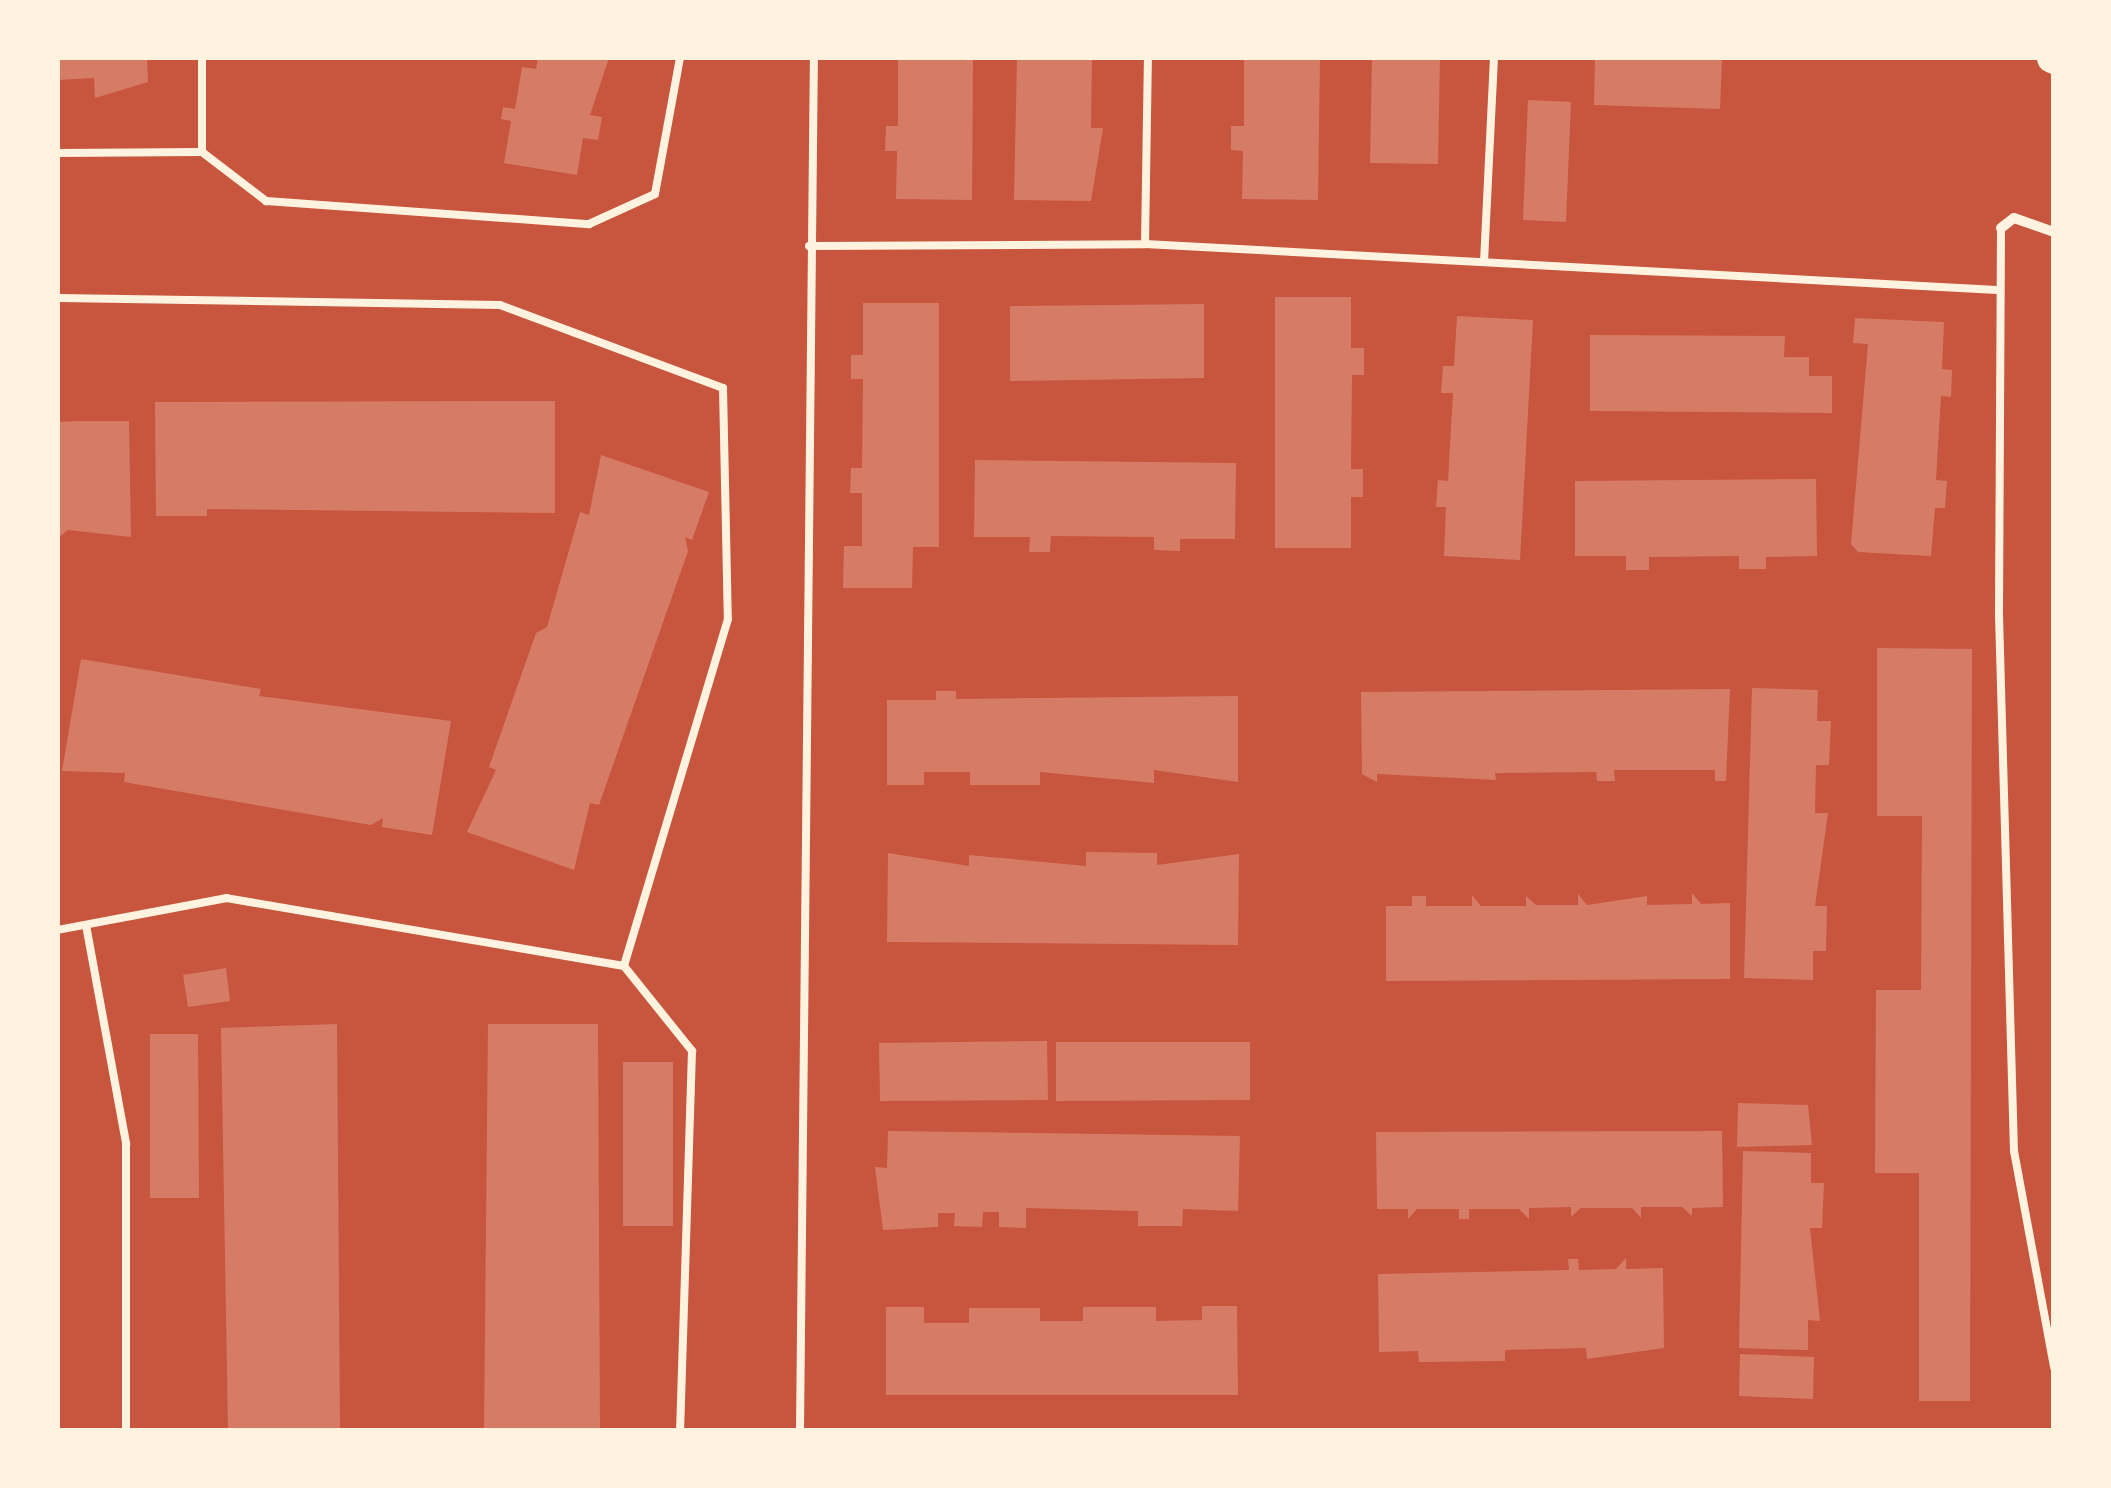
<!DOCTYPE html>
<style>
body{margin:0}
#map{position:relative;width:2111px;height:1488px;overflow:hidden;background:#c8553d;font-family:Inter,sans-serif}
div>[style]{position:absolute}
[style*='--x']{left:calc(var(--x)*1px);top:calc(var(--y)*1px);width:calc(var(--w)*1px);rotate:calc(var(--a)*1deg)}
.building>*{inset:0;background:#d67c66}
.service>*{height:8px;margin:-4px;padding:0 4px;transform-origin:4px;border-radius:4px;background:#fff3e0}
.minor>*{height:10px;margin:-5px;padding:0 5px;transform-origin:5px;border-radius:5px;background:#fff3e0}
.motorway>*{height:30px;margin:-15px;padding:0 15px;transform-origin:15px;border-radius:15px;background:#fff3e0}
span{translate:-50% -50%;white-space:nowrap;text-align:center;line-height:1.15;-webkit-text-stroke:8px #fff3e0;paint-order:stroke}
.frame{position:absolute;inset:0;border:60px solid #fff3e0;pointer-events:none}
</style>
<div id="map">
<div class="building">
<div style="clip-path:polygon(58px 58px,147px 58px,148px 82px,95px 98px,94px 78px,58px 80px)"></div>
<div style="clip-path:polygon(538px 58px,609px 58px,590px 115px,602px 117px,598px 140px,583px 138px,577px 175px,504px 163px,511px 121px,501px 119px,503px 107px,515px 109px,522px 67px,536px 69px)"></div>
<div style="clip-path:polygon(898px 58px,973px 58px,972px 200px,896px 199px,897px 151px,885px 151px,886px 126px,898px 126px)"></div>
<div style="clip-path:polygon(1017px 58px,1092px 58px,1091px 128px,1103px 128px,1091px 201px,1014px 200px)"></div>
<div style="clip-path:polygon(1244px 58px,1320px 58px,1318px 200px,1242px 199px,1243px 151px,1231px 150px,1231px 126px,1244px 126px)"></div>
<div style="clip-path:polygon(1372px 58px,1440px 58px,1438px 164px,1370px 163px)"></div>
<div style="clip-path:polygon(1595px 58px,1722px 59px,1720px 109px,1594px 105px)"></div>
<div style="clip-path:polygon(1528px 100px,1571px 102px,1566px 222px,1523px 220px)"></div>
<div style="clip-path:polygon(1275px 297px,1351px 297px,1351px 348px,1364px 348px,1364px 375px,1352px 375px,1351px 469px,1363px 469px,1363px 497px,1351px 497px,1351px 548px,1275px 548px)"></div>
<div style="clip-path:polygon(863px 303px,939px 303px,939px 547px,913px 547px,912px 588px,843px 588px,844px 546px,862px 546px,862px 493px,850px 493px,851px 468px,862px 468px,863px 379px,851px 379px,851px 355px,863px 355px)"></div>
<div style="clip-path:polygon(1204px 304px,1204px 378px,1010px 381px,1010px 306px)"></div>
<div style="clip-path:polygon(1457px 316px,1533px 320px,1520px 560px,1444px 556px,1446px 507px,1436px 507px,1438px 480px,1448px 481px,1453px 393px,1441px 393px,1443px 366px,1454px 366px)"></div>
<div style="clip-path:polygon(1855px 318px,1944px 322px,1942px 369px,1952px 370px,1951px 397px,1941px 396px,1936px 480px,1947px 481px,1945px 508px,1935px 508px,1931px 556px,1858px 552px,1851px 544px,1868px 344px,1853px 343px)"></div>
<div style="clip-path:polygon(1590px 335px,1785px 336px,1784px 357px,1809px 357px,1809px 376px,1832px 376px,1832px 413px,1590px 411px)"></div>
<div style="clip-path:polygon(498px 401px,555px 401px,555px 513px,207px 509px,207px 516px,156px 516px,155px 402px)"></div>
<div style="clip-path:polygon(80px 421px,129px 421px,131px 537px,68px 530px,58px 538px,58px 422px)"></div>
<div style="clip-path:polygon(601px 455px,709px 492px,692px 540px,685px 537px,688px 551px,599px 805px,590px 803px,574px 870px,467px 832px,496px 770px,489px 767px,536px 633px,547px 627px,580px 512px,589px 515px)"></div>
<div style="clip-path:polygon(975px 460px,1236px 463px,1235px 539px,1180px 539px,1180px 551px,1154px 550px,1154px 537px,1051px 536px,1050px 552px,1029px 552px,1030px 537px,974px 537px)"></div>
<div style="clip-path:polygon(1816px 479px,1817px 556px,1766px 557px,1766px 569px,1739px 569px,1739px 556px,1649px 557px,1649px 570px,1626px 570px,1626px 556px,1575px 556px,1575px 481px)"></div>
<div style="clip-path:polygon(1877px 648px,1972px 649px,1970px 1401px,1919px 1401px,1919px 1173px,1875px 1173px,1876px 990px,1921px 990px,1922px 816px,1877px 816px)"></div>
<div style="clip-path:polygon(81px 659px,261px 689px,259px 696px,451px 721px,432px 835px,382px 827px,383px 818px,371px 825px,124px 782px,125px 773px,62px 771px)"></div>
<div style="clip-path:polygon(1752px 688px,1818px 690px,1817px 721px,1831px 721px,1829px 765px,1816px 765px,1815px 813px,1828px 813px,1815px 906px,1827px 906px,1826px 951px,1813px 951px,1813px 980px,1744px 978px)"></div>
<div style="clip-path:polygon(1730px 689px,1726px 781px,1715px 781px,1715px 770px,1614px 770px,1615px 781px,1597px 781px,1596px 772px,1495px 773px,1496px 780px,1377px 774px,1377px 782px,1362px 774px,1361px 692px)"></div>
<div style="clip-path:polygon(936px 691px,956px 691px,956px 699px,1238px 696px,1238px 782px,1154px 770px,1154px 783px,1040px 772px,1040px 785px,970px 785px,970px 772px,924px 772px,924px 785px,887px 785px,887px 700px,936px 700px)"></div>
<div style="clip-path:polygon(1086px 852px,1157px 853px,1157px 865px,1239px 854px,1238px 945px,887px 942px,888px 853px,969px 866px,969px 855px,1086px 866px)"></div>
<div style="clip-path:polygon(1692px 893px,1701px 904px,1730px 903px,1730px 979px,1386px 981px,1386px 906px,1412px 906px,1412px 896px,1426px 896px,1426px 906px,1472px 906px,1472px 895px,1481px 906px,1526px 906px,1526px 896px,1536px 905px,1578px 905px,1578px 894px,1587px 905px,1647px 896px,1647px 905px,1692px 904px)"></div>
<div style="clip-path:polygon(226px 968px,230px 1001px,188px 1007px,183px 975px)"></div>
<div style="clip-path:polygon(337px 1024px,340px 1430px,228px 1430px,221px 1028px)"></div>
<div style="clip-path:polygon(488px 1024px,598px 1024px,600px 1430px,484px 1430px)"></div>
<div style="clip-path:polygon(150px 1034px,198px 1034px,199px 1198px,150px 1198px)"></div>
<div style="clip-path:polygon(1047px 1041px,1048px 1100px,880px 1101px,879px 1043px)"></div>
<div style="clip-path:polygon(1056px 1042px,1250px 1042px,1250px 1100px,1056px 1101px)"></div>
<div style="clip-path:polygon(623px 1062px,673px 1062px,673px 1226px,623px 1226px)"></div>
<div style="clip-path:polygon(1738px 1103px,1808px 1105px,1812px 1145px,1737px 1147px)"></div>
<div style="clip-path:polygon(888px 1131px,1240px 1136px,1238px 1211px,1183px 1209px,1182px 1226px,1138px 1226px,1138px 1211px,1026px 1208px,1026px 1228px,999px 1227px,999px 1212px,983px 1212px,982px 1227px,954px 1226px,955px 1213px,938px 1213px,938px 1227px,883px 1230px,875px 1167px,887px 1168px)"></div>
<div style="clip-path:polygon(1722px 1131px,1723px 1207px,1692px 1208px,1692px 1216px,1682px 1207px,1641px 1207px,1641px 1218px,1632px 1208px,1581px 1208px,1571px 1217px,1571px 1207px,1529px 1208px,1529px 1219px,1519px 1209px,1469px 1209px,1469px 1219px,1459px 1219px,1459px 1209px,1417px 1209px,1408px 1219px,1408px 1209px,1377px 1209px,1376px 1132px)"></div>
<div style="clip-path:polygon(1743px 1151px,1811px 1153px,1811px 1183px,1824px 1183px,1822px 1228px,1810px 1228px,1820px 1321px,1808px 1320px,1808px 1350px,1739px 1348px)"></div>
<div style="clip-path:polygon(1626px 1258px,1626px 1269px,1663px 1268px,1664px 1348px,1587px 1359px,1586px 1348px,1505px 1350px,1505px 1361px,1419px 1362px,1418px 1351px,1379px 1352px,1378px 1274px,1569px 1270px,1568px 1259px,1578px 1259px,1579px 1270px,1616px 1269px)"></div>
<div style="clip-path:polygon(1202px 1306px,1237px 1306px,1238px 1395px,886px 1395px,886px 1307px,924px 1307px,924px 1323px,969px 1323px,969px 1308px,1040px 1308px,1040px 1321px,1083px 1321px,1083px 1307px,1156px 1307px,1156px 1321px,1202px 1320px)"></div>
<div style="clip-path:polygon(1740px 1354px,1814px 1357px,1813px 1399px,1739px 1396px)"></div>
</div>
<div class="service">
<div style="--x:202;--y:152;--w:94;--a:-90"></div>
<div style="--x:58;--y:153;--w:144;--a:-0.4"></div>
<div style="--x:202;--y:152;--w:81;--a:37.4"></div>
<div style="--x:266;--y:201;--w:324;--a:4.1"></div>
<div style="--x:589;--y:224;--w:72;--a:-24.4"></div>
<div style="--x:655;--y:194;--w:138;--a:-79.6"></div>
<div style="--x:2001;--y:228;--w:387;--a:90.3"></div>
<div style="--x:1999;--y:615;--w:536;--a:88.4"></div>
<div style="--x:2014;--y:1151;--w:220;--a:79.5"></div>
<div style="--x:1145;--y:244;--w:186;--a:-89.1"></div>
<div style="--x:809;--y:246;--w:336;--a:-0.3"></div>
<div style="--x:1145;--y:244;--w:853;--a:3.09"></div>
<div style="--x:1484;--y:262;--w:204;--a:-87.2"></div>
<div style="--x:58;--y:298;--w:442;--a:0.9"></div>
<div style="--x:500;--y:305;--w:238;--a:20.4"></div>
<div style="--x:723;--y:388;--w:231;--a:88.8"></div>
<div style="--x:728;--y:619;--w:362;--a:106.7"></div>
<div style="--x:624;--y:966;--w:403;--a:-170.3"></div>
<div style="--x:227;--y:898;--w:172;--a:169.3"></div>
<div style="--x:86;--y:925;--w:223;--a:79.6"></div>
<div style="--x:126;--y:1144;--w:286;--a:90"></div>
<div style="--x:624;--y:966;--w:109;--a:51.3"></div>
<div style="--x:692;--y:1051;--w:379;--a:91.8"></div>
<div style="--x:800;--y:1430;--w:1372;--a:-89.42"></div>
</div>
<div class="minor">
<div style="--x:2001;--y:228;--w:16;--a:-38"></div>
<div style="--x:2014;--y:218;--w:42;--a:19.3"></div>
</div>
<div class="motorway">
<div style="--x:2052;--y:58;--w:2;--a:27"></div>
</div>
<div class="frame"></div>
</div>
